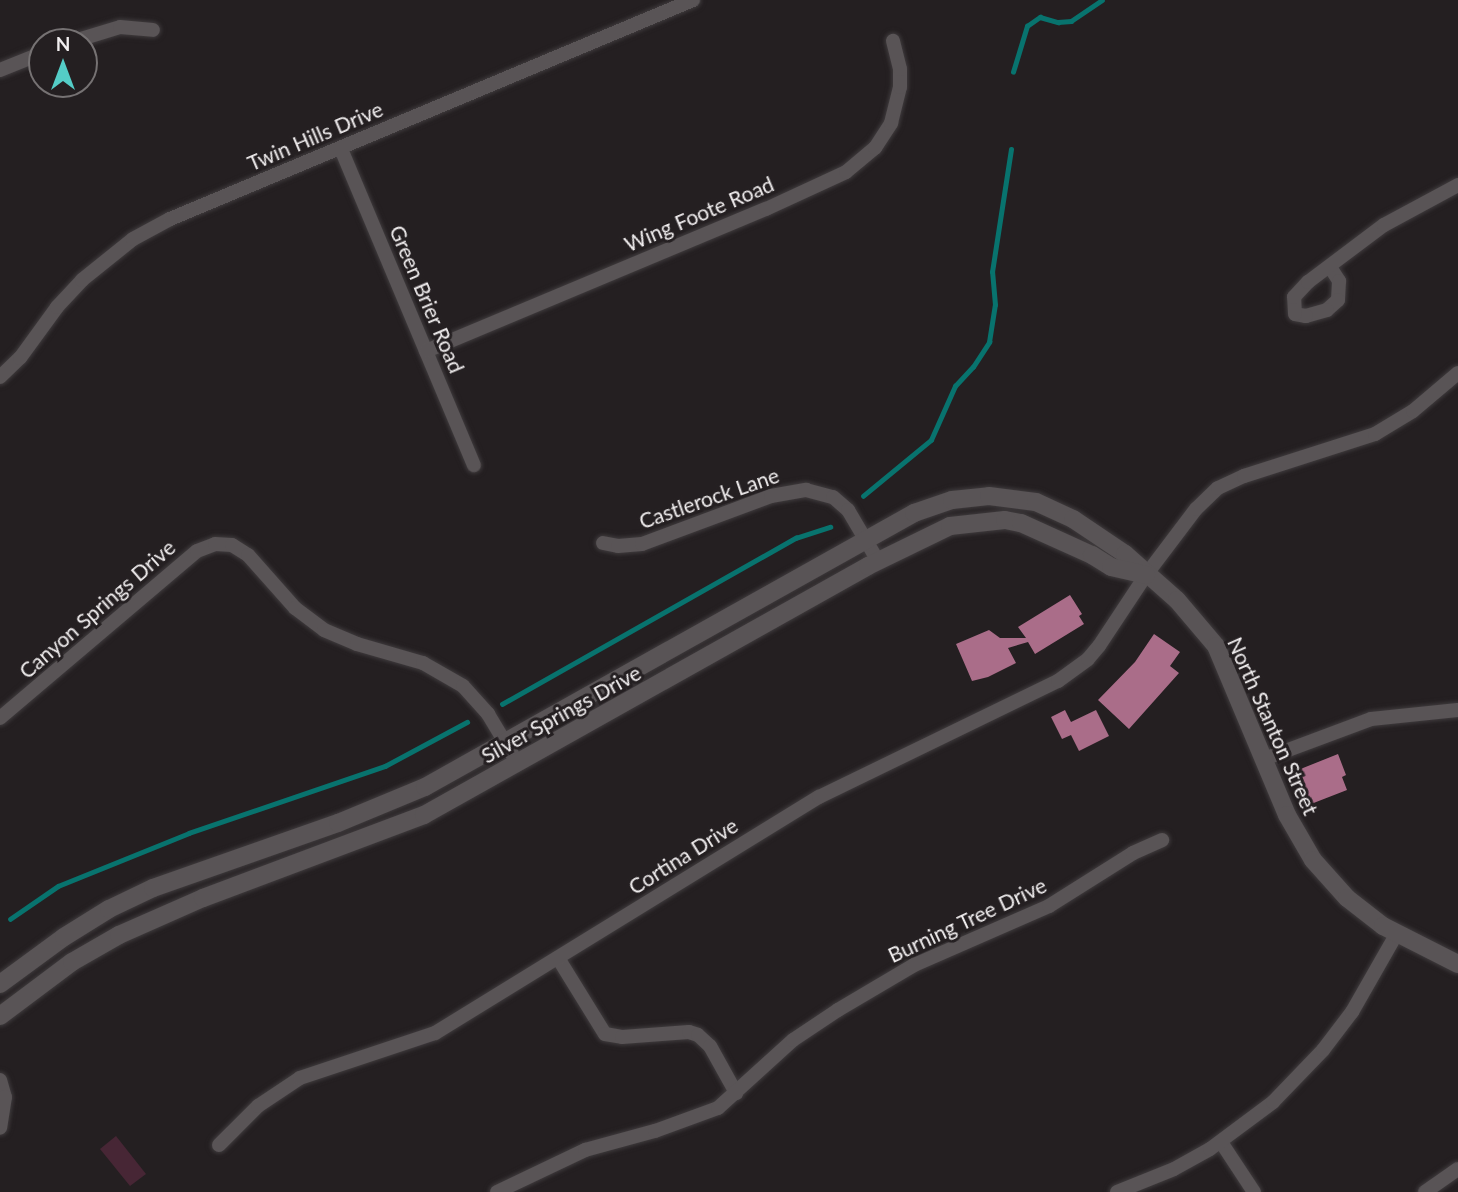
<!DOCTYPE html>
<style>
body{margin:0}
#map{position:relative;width:1458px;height:1192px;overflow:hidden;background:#241f21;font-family:Lato,sans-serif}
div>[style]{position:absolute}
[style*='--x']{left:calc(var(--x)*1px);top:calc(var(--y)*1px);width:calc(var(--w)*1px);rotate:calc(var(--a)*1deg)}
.green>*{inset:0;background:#472635}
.stream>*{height:4.5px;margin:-2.25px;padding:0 2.25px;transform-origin:2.25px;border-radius:2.25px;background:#08736e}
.building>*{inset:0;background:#aa6d89}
.roads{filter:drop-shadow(0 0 2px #3f3b3d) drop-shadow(0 0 2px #3f3b3d)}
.minor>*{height:14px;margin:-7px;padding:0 7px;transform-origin:7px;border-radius:7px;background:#595456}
.tertiary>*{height:18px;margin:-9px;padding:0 9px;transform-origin:9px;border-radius:9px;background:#595456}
span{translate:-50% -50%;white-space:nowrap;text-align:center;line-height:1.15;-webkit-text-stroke:6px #241f21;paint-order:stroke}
.street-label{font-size:21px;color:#f1eeef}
.north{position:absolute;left:28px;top:28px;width:70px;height:70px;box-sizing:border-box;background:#241f21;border:2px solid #767273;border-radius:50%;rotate:0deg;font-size:19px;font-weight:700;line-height:28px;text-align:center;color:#f1eeef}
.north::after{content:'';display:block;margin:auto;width:24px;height:32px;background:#54cdc7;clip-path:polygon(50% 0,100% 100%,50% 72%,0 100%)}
</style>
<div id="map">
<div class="green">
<div style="clip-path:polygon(116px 1136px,146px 1174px,130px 1186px,100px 1149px)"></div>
</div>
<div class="stream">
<div style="--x:1013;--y:72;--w:48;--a:-73.1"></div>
<div style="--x:1027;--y:26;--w:16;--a:-35"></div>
<div style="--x:1040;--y:17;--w:19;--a:16"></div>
<div style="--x:1058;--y:22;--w:13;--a:-4"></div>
<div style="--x:1071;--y:21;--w:37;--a:-34"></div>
<div style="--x:863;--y:496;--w:88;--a:-39.5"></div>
<div style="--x:931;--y:440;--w:59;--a:-66"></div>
<div style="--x:955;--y:386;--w:26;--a:-47"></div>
<div style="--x:973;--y:367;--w:30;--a:-57"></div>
<div style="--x:989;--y:342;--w:37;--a:-81"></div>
<div style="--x:995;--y:305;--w:33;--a:-95"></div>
<div style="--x:992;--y:272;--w:124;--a:-81.2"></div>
<div style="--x:502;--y:704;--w:338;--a:-29.5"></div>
<div style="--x:796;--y:538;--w:36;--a:-18"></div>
<div style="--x:10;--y:919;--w:58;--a:-34.5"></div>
<div style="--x:58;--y:886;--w:141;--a:-22"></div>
<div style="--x:189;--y:833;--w:207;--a:-18.9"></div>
<div style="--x:385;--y:766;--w:93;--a:-28.2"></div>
</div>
<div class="building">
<div style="clip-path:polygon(1070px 595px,1082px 614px,1079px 616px,1084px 624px,1035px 654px,1028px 642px,1008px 648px,1016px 663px,988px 677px,972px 681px,956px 644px,989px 630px,1000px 638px,1026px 638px,1018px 627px)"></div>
<div style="clip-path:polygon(1154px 634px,1180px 652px,1170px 666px,1179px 673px,1129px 729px,1098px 700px,1135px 662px)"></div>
<div style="clip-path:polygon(1065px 710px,1071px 722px,1096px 710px,1109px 736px,1079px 751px,1071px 735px,1062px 739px,1051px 717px)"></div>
<div style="clip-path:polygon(1338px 754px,1346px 775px,1342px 777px,1347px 790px,1311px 804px,1298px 770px)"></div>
</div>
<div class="roads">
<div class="minor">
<div style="--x:71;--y:42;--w:51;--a:-17"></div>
<div style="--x:120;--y:27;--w:33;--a:5"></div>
<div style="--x:0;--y:70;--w:45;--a:-22"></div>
<div style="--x:341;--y:149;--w:343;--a:67.2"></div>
<div style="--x:1330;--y:267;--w:17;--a:57"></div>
<div style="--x:1339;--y:281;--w:19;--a:93"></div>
<div style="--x:1338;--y:300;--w:15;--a:138"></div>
<div style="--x:1327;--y:310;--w:22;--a:164"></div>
<div style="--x:1306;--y:316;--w:11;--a:-170"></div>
<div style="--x:1295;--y:314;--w:17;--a:-93"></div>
<div style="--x:1294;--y:297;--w:21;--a:-47"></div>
<div style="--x:1308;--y:282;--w:95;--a:-36.9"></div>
<div style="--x:1384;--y:225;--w:84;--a:-28.4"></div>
<div style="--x:426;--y:351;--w:368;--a:-22.7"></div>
<div style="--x:766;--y:209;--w:88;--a:-24.8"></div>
<div style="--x:846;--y:172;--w:38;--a:-40"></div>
<div style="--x:875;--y:148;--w:30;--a:-57"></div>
<div style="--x:891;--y:123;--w:37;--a:-76"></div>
<div style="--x:900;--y:87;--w:18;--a:-90"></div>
<div style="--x:900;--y:69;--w:29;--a:-104"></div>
<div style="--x:0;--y:377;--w:28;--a:-44"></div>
<div style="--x:20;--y:358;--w:63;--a:-54"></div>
<div style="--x:57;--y:307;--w:37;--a:-47"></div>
<div style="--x:82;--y:280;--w:65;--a:-38.8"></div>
<div style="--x:133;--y:239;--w:42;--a:-28.4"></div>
<div style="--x:170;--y:219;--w:567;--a:-22.72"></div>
<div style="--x:603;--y:543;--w:15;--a:11"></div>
<div style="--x:618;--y:546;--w:24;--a:-5"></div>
<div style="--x:642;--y:544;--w:138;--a:-20.4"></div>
<div style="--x:771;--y:496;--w:36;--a:-10"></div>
<div style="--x:806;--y:490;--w:28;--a:15"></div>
<div style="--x:833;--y:497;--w:20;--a:41"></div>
<div style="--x:848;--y:510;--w:59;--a:59.5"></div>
<div style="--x:0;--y:718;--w:258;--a:-40.3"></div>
<div style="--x:197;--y:551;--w:19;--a:-21"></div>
<div style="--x:215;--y:544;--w:17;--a:3"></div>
<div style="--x:232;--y:545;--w:19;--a:32"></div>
<div style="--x:248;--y:555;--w:71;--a:48.4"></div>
<div style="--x:295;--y:608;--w:36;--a:37"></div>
<div style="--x:324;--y:630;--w:36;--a:23"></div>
<div style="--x:357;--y:644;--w:69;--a:16.1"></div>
<div style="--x:423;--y:663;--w:46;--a:29.9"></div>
<div style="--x:463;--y:686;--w:38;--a:48"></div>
<div style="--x:488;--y:714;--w:58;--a:59"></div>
<div style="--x:1264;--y:759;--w:114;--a:-20.5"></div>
<div style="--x:1371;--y:719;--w:87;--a:-5.9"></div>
<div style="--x:558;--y:958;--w:89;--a:58.3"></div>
<div style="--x:605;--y:1034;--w:17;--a:10"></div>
<div style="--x:622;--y:1037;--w:67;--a:-4.3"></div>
<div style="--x:689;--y:1032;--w:9;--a:18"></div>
<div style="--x:698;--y:1035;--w:16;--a:43"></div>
<div style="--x:710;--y:1046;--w:54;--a:61"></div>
<div style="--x:0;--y:1080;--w:18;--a:74"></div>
<div style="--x:5;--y:1097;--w:31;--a:99"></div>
<div style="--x:1221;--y:1142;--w:60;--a:56.6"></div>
<div style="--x:219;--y:1145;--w:55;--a:-45"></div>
<div style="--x:258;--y:1106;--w:50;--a:-33.7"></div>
<div style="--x:300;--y:1078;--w:142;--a:-18.4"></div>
<div style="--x:435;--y:1033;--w:451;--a:-31.6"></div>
<div style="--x:819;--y:797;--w:266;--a:-25.9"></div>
<div style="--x:1058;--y:681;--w:37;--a:-36"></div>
<div style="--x:1088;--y:659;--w:17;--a:-50"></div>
<div style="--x:1099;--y:646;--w:85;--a:-56.5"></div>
<div style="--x:1146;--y:575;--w:83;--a:-52.9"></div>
<div style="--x:1196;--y:509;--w:30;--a:-44"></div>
<div style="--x:1218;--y:488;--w:29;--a:-25"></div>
<div style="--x:1244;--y:476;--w:138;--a:-17.8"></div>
<div style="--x:1375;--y:434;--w:44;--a:-31.2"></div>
<div style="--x:1413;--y:411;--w:59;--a:-40.2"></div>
<div style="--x:497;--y:1192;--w:98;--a:-25.5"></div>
<div style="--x:585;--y:1150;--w:73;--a:-15.2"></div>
<div style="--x:655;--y:1131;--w:67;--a:-20.1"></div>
<div style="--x:718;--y:1108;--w:101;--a:-42.2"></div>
<div style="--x:793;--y:1040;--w:54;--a:-33.7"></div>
<div style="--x:838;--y:1010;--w:88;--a:-30.6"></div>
<div style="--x:914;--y:965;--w:147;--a:-23.6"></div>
<div style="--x:1049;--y:906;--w:99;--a:-32.2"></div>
<div style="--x:1133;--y:853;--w:32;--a:-24"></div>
<div style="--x:1117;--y:1192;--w:61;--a:-22"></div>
<div style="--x:1174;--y:1169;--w:41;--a:-29.1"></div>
<div style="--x:1210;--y:1149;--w:79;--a:-36.7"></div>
<div style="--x:1273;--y:1102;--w:72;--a:-46.1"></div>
<div style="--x:1323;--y:1050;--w:48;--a:-52.7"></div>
<div style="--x:1352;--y:1012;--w:91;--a:-60.3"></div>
<div style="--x:1425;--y:1192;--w:40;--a:-34.9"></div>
</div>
<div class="tertiary">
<div style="--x:0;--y:984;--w:79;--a:-36.3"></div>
<div style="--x:64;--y:937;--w:53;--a:-31.9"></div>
<div style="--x:109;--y:909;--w:49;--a:-25.5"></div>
<div style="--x:153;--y:888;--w:196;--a:-19.4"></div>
<div style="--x:338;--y:823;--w:94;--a:-22.5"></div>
<div style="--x:425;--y:787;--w:561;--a:-29.26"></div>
<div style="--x:914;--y:513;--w:40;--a:-18.9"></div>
<div style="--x:952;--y:500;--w:37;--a:-6"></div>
<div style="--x:989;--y:496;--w:47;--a:7.3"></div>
<div style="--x:1036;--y:502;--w:41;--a:24.7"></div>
<div style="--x:1073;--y:519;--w:63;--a:33.9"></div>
<div style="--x:1125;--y:554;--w:69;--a:41.5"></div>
<div style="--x:1177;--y:600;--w:60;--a:49.7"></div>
<div style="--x:1216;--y:646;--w:183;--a:67.2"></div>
<div style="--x:1287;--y:815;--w:52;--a:60"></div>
<div style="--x:1313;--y:860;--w:51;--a:48.2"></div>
<div style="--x:1347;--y:898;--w:46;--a:37.9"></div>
<div style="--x:1383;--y:926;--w:84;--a:26.9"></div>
<div style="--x:0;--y:1016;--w:90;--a:-36.9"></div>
<div style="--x:72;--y:962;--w:54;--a:-29.9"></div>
<div style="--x:119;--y:935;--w:92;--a:-23.8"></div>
<div style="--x:203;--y:898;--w:236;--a:-20.6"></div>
<div style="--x:424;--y:815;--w:509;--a:-29.28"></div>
<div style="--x:868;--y:566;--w:91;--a:-26"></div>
<div style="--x:950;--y:526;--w:55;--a:-6.2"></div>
<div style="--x:1005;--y:520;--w:16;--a:11"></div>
<div style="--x:1021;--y:523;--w:78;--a:24.3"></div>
<div style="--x:1092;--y:555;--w:22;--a:32"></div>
<div style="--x:1111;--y:567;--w:36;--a:13"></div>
</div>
</div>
<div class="street-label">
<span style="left:315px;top:136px;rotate:-23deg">Twin Hills Drive</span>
<span style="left:699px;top:214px;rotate:-23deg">Wing Foote Road</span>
<span style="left:427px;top:299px;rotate:67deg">Green Brier Road</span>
<span style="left:709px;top:498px;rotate:-19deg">Castlerock Lane</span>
<span style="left:97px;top:609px;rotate:-41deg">Canyon Springs Drive</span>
<span style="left:561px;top:714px;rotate:-29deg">Silver Springs Drive</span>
<span style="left:1273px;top:726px;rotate:66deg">North Stanton Street</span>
<span style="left:683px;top:856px;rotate:-32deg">Cortina Drive</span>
<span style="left:967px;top:920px;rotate:-25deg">Burning Tree Drive</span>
</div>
<div class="north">N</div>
</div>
